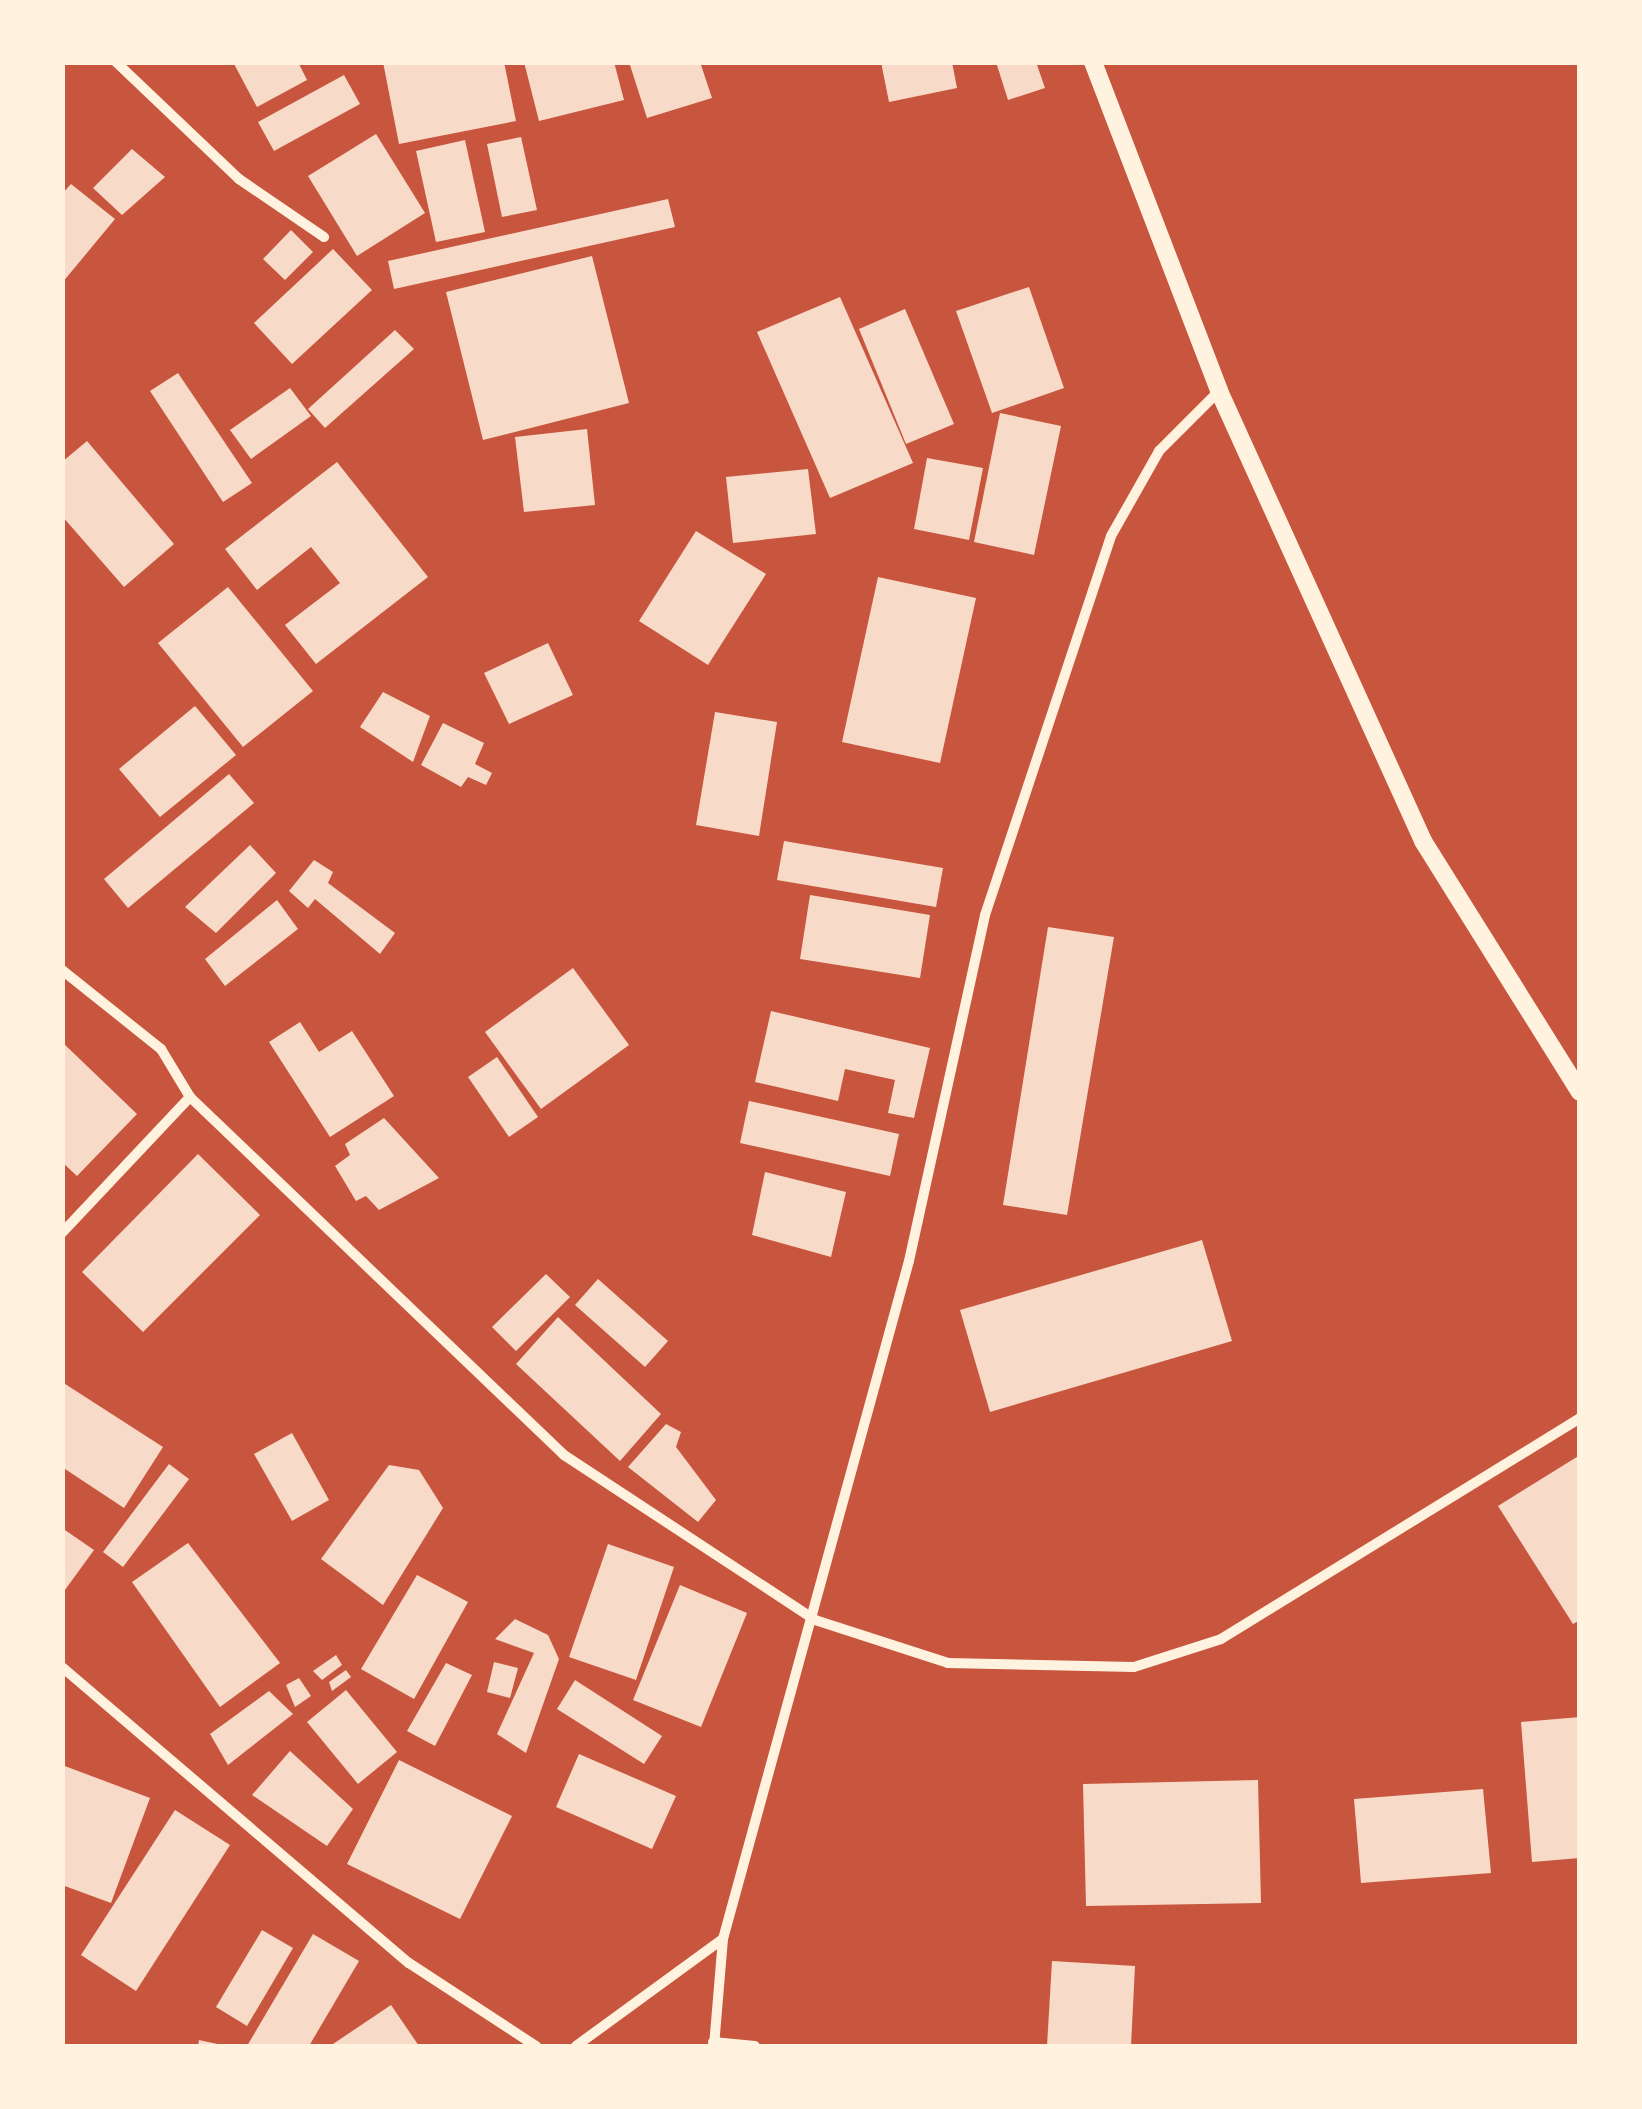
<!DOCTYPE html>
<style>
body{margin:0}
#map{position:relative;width:1642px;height:2109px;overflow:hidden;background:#c8553d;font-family:Overpass,sans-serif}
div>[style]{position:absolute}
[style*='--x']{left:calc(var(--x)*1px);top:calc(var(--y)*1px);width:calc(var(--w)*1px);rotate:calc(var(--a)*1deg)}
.building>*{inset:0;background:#f7dbc8}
.minor>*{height:10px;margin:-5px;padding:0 5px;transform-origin:5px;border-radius:5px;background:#fff3e0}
.tertiary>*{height:18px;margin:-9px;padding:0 9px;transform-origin:9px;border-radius:9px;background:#fff3e0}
span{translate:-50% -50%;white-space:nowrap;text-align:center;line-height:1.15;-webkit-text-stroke:10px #fff3e0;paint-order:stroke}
.frame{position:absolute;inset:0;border:65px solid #fff3e0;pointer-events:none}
</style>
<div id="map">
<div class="building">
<div style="clip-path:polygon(233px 62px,298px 62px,307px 80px,257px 107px)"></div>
<div style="clip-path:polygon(383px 62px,504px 62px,516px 121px,399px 144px)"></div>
<div style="clip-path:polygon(524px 62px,614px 62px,624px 100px,539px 121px)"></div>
<div style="clip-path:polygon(629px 62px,700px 62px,712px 98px,647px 118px)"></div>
<div style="clip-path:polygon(881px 62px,952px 62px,957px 88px,889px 102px)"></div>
<div style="clip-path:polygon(996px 62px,1036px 62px,1045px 88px,1008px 100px)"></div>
<div style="clip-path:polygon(344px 75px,360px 104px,274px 151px,258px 122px)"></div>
<div style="clip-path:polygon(376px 134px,425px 213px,357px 256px,308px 176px)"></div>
<div style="clip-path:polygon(521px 137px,537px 210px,502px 217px,487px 144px)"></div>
<div style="clip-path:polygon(465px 140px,485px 232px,436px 242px,416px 151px)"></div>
<div style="clip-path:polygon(132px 149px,165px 177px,122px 215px,93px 188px)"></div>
<div style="clip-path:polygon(71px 184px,115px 219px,62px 283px,62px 194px)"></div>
<div style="clip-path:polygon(668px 199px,675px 227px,394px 289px,388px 261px)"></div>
<div style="clip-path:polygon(291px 230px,313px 252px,285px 280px,263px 259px)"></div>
<div style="clip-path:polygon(333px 249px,372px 290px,292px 364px,254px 323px)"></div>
<div style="clip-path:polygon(592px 256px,629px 403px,483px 440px,446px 292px)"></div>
<div style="clip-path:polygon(1029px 287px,1064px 388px,992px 413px,956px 311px)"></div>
<div style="clip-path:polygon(840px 297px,913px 463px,830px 498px,757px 332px)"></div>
<div style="clip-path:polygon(905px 309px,954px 424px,906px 444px,859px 329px)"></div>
<div style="clip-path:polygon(395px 330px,414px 349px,325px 428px,308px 409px)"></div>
<div style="clip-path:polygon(178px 373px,252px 483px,223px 502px,150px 391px)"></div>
<div style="clip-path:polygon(290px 388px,311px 416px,251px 459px,230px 430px)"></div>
<div style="clip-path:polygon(1000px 413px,1061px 426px,1034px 555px,974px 542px)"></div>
<div style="clip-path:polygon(587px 429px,595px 505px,524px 512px,515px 437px)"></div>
<div style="clip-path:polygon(87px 441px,174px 544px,124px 587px,62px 516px,62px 462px)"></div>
<div style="clip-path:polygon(927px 458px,983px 468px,969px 540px,914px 529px)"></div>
<div style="clip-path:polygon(337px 462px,428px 577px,316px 664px,285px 625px,340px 583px,311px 547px,257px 590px,225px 549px)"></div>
<div style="clip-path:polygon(808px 469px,816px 534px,733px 543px,726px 477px)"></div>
<div style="clip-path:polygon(696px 531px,766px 574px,708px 665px,639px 621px)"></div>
<div style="clip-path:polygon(878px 577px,976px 598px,940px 763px,842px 742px)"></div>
<div style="clip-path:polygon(228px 587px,313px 691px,243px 747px,158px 643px)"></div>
<div style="clip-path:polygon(548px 643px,573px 695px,509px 724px,484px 673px)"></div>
<div style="clip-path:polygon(383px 692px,430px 716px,413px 762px,360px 727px)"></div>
<div style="clip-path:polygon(195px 706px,236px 755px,160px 817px,119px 769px)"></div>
<div style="clip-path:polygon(715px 712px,777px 722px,759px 836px,696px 825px)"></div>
<div style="clip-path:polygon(443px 723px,484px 743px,475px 764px,492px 773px,486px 785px,468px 777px,461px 787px,421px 765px)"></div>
<div style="clip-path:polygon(229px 774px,254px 803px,128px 908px,104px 879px)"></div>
<div style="clip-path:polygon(784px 841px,943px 868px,936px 907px,777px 880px)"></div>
<div style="clip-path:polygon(250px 845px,276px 873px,216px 933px,185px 907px)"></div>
<div style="clip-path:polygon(314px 860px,333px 872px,328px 883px,395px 933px,380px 954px,315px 899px,308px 908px,289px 891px)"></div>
<div style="clip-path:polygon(810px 895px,930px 915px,920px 978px,800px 959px)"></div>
<div style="clip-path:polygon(277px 900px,298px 929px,225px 986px,205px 959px)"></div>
<div style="clip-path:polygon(1048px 927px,1114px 937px,1067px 1215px,1003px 1205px)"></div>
<div style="clip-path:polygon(573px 968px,629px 1045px,541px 1109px,485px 1032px)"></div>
<div style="clip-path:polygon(771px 1011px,930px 1048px,914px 1118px,888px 1113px,895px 1080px,845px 1069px,838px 1101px,755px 1082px)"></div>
<div style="clip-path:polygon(300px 1022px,319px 1052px,352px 1031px,394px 1096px,330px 1137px,269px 1042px)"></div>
<div style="clip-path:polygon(62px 1042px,137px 1114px,77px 1176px,62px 1162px)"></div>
<div style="clip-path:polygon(497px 1057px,538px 1117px,509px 1137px,468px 1077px)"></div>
<div style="clip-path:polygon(749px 1101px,899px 1134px,890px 1176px,740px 1143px)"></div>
<div style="clip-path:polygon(384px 1118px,439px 1178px,379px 1210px,366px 1196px,356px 1201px,335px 1166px,350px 1155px,345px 1144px)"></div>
<div style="clip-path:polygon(198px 1154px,260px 1215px,143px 1332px,82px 1272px)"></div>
<div style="clip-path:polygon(765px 1172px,846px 1192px,831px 1257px,752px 1235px)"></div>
<div style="clip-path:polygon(1202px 1240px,1232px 1341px,990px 1412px,960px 1310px)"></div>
<div style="clip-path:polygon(546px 1274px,570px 1297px,516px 1351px,492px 1327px)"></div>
<div style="clip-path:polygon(598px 1279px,668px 1341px,645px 1367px,575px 1305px)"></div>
<div style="clip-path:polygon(558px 1317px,661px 1414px,620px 1461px,516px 1364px)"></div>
<div style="clip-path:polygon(62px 1382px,163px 1447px,124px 1508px,62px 1467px)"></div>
<div style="clip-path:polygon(666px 1424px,681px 1432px,676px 1447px,716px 1500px,698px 1522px,628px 1467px)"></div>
<div style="clip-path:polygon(292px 1433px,329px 1500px,292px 1521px,254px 1454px)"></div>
<div style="clip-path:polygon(1580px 1455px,1580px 1620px,1573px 1624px,1498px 1506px)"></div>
<div style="clip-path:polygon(169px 1464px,189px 1479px,123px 1567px,103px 1552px)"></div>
<div style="clip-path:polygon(389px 1465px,419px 1470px,443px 1508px,383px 1605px,321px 1559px)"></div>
<div style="clip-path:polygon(62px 1528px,94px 1550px,62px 1594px)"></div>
<div style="clip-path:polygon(188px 1543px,280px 1663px,220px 1707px,132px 1582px)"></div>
<div style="clip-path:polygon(608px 1544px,674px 1567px,636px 1680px,569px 1657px)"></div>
<div style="clip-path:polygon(417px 1575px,468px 1602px,414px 1699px,361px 1669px)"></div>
<div style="clip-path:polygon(680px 1585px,747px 1613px,701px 1727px,633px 1700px)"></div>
<div style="clip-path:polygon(515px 1619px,548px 1635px,559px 1659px,526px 1753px,497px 1734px,534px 1653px,495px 1639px)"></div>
<div style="clip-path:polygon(336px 1655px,342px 1665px,322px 1680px,313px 1671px)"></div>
<div style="clip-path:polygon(494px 1662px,518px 1668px,510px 1698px,487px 1692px)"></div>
<div style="clip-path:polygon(446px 1663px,472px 1675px,435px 1746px,407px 1731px)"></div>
<div style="clip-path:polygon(346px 1670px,351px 1677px,332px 1691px,329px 1682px)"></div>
<div style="clip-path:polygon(299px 1678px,311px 1696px,295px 1707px,286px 1685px)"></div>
<div style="clip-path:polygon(575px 1680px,662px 1736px,644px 1764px,557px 1709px)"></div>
<div style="clip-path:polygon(346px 1690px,397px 1752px,358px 1784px,307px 1722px)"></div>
<div style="clip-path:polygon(269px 1691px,293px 1714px,228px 1765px,210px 1734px)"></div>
<div style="clip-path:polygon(1580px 1717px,1580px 1858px,1532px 1862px,1521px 1722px)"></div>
<div style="clip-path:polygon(290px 1751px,353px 1809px,327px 1846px,252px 1795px)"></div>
<div style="clip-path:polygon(579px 1754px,676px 1796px,652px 1849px,556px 1807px)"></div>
<div style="clip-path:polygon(399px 1760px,512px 1816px,460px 1919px,347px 1864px)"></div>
<div style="clip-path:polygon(62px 1765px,150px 1798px,111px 1903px,62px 1885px)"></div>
<div style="clip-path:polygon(1258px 1780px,1261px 1903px,1086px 1906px,1083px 1784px)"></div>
<div style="clip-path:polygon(1483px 1789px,1491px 1873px,1361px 1883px,1354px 1799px)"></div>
<div style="clip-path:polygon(175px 1810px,230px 1845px,136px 1991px,81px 1955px)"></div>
<div style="clip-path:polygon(262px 1930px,293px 1948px,247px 2026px,216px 2007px)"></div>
<div style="clip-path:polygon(313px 1934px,359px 1961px,309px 2046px,247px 2046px)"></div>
<div style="clip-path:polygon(1052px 1961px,1135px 1966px,1131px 2046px,1047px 2046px)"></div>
<div style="clip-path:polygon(391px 2005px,419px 2046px,330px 2046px)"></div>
<div style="clip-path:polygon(199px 2040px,222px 2045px,222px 2046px,198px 2046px)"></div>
</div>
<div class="minor">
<div style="--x:116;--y:62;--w:170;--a:43.6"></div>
<div style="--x:239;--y:179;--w:103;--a:34.3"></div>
<div style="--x:62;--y:970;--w:127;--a:38.6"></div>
<div style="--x:161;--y:1049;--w:56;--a:58.9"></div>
<div style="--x:190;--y:1097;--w:187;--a:133.3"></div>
<div style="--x:190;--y:1097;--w:518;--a:43.75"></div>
<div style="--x:564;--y:1455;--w:300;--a:33.3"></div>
<div style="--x:815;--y:1620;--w:140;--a:17.9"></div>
<div style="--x:948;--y:1663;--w:186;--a:1.2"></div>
<div style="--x:1134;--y:1667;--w:91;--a:-17.8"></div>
<div style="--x:1221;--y:1639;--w:422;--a:-31.6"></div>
<div style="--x:62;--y:1667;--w:456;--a:40.5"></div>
<div style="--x:409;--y:1963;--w:152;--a:33.2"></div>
<div style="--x:713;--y:2042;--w:42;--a:5.4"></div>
<div style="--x:576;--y:2046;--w:182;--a:-36.1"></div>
<div style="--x:714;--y:2046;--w:107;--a:-85.2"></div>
<div style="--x:723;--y:1939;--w:703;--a:-74.66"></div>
<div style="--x:909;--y:1261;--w:354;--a:-77.6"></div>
<div style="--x:985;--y:915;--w:399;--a:-71.6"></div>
<div style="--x:1111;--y:536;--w:98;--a:-60.5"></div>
<div style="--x:1159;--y:451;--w:85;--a:-45"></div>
</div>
<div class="tertiary">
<div style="--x:1093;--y:62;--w:352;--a:69"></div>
<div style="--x:1219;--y:391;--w:494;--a:65.6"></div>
<div style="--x:1423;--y:841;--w:296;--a:58"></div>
</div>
<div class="frame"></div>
</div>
